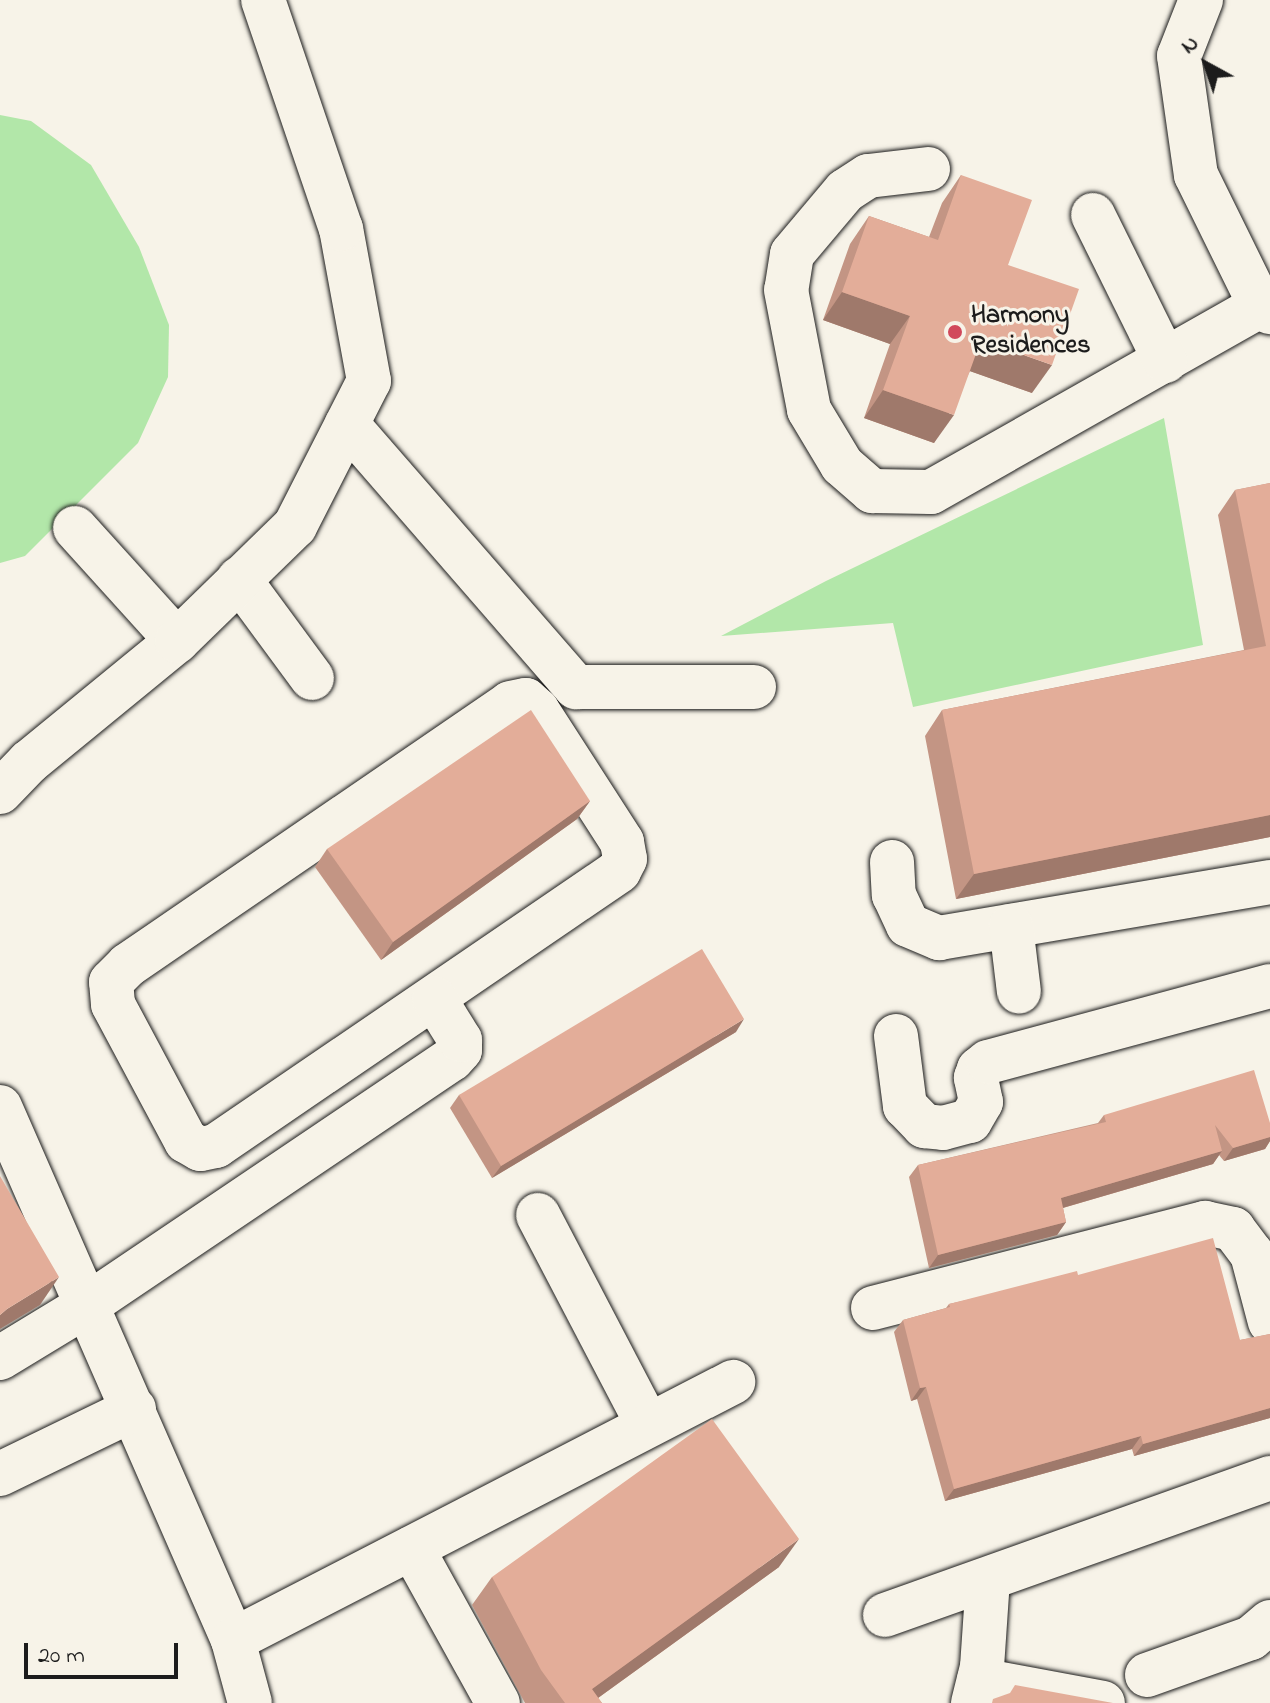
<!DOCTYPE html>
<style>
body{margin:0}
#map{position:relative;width:1270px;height:1703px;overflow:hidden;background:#f7f3e8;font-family:"Indie Flower",sans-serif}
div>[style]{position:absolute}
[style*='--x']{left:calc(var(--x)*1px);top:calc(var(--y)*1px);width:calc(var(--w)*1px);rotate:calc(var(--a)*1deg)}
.green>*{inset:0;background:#b2e7a9}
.roads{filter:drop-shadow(0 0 2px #1c1c1c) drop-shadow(0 0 2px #1c1c1c)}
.minor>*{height:44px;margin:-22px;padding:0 22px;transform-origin:22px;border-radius:22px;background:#f7f3e8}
.wall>*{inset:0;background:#c39584}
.shaded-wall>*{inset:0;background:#9f796b}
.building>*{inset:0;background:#e3ad99}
.dots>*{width:22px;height:22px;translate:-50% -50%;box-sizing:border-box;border:4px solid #f7f3e8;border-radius:50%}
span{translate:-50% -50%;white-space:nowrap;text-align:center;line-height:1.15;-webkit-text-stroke:6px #f7f3e8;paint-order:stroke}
.poi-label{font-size:26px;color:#1c1c1c;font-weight:700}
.left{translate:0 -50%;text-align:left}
.north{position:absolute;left:1166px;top:24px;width:80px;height:80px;-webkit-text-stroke:6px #f7f3e8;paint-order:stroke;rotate:320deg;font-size:22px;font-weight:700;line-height:32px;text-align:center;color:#1c1c1c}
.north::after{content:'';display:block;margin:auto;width:28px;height:36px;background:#1c1c1c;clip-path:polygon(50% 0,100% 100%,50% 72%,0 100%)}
.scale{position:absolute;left:24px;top:1643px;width:154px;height:36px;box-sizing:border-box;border:4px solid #1c1c1c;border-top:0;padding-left:10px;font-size:24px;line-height:28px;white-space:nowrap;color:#1c1c1c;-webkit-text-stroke:6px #f7f3e8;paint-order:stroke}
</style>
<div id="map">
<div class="green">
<div style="clip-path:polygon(0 115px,31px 121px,91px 165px,139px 247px,169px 325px,168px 377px,138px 443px,25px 556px,0 563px)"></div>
<div style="clip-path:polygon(1164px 418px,1203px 645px,913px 707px,893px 623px,721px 636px,826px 581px)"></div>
</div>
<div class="roads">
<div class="minor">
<div style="--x:1201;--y:0;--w:60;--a:111.4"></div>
<div style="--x:1179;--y:56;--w:120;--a:81.9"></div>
<div style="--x:1196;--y:175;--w:131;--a:63.8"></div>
<div style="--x:1254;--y:293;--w:25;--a:50"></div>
<div style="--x:928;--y:169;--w:60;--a:173.3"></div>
<div style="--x:868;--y:176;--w:27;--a:147"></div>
<div style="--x:845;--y:191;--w:82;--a:130.1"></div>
<div style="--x:792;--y:254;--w:36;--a:99"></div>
<div style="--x:786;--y:290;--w:122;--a:79.1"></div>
<div style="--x:809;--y:410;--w:64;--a:59"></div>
<div style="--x:842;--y:465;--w:40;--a:41"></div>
<div style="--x:872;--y:491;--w:59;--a:1"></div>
<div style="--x:931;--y:492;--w:382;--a:-29.5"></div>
<div style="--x:1093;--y:215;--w:163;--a:63.7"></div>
<div style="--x:347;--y:424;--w:349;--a:49"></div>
<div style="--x:576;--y:687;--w:178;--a:0"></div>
<div style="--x:75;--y:528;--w:152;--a:47.9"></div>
<div style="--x:239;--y:579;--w:123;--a:53.6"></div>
<div style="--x:526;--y:700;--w:15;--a:42"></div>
<div style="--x:537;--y:710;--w:157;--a:57.2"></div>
<div style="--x:622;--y:842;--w:17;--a:80"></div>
<div style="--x:625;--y:859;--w:13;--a:117"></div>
<div style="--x:619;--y:871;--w:488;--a:145.7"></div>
<div style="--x:216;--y:1146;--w:16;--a:169"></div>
<div style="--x:200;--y:1149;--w:16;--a:-150"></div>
<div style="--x:186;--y:1141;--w:155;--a:-118.1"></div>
<div style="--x:113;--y:1004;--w:22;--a:-95"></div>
<div style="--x:111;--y:982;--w:24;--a:-45"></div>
<div style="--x:128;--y:965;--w:463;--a:-34.4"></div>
<div style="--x:510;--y:703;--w:16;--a:-11"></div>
<div style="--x:0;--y:792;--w:42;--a:-46"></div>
<div style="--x:29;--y:762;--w:191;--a:-39.3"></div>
<div style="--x:177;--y:641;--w:165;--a:-44.3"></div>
<div style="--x:295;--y:526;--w:163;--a:-63"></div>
<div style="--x:369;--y:381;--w:155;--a:-100.4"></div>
<div style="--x:341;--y:229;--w:242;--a:-108.8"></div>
<div style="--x:892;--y:862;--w:33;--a:87"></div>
<div style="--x:894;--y:895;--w:33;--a:65"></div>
<div style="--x:908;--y:925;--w:34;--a:23"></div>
<div style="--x:939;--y:938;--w:336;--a:-9.6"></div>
<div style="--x:1011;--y:926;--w:66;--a:83.1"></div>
<div style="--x:896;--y:1036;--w:71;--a:82.7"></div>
<div style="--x:905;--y:1106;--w:28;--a:46"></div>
<div style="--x:924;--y:1126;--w:19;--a:6"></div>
<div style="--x:943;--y:1128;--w:28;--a:-15"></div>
<div style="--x:970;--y:1121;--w:22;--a:-60"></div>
<div style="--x:981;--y:1102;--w:25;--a:-102"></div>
<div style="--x:976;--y:1078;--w:9;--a:-72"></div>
<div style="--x:979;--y:1069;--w:11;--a:-38"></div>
<div style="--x:988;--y:1062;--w:292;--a:-15.1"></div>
<div style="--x:0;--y:1107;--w:582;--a:66.39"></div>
<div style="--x:233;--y:1640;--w:65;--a:74.9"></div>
<div style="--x:538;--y:1215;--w:237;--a:62.4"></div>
<div style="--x:873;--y:1308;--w:343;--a:-14.4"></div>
<div style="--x:1205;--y:1223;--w:29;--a:12"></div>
<div style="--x:1233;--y:1229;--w:31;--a:53"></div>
<div style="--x:1252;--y:1254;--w:70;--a:75.2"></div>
<div style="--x:0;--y:1358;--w:102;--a:-31.3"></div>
<div style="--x:87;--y:1305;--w:440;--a:-34"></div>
<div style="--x:452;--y:1059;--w:12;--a:-48"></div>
<div style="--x:460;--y:1050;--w:10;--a:-90"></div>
<div style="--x:460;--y:1040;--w:49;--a:-121.8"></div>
<div style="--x:0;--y:1474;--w:149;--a:-25.9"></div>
<div style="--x:412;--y:1548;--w:177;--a:61"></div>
<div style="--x:885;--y:1615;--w:409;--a:-19.6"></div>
<div style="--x:233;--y:1640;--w:563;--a:-27.29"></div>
<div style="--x:1147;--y:1675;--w:110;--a:-19.6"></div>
<div style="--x:1251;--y:1638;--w:25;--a:-40"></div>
<div style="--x:979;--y:1680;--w:126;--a:10.5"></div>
<div style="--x:973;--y:1703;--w:37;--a:-76"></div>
<div style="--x:982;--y:1667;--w:88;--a:-86.1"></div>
</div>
</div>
<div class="wall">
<div style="clip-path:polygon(961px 175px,1008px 265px,1032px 393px,970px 371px,934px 443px,864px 418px,890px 344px,823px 320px,850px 244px,869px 216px,929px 237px,942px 203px)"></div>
<div style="clip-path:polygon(1270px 483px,1270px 837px,956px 899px,925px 736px,942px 710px,1244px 650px,1218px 515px,1235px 490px)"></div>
<div style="clip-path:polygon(590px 801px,577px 819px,381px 960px,315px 867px,327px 849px)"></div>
<div style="clip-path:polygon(736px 1032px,492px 1178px,450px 1108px,459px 1095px)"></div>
<div style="clip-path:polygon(1104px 1115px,1270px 1123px,1270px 1141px,1265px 1149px,1224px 1161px,1219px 1155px,1213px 1164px,1063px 1208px,1066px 1222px,1057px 1235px,929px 1268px,909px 1177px,918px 1165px,1098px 1123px)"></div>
<div style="clip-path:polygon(1078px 1275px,1240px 1340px,1270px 1334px,1270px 1418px,1134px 1456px,1132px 1449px,945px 1501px,917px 1399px,911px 1401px,894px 1332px,903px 1320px,946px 1308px,949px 1304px)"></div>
<div style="clip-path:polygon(779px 1567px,598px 1698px,602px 1703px,525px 1703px,472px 1605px,492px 1577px)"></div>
</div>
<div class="shaded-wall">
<div style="clip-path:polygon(842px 292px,910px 316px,890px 344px,823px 320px)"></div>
<div style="clip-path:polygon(981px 340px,1052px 365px,1032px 393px,961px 368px)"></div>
<div style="clip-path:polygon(883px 390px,954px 415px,934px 443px,864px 418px)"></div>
<div style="clip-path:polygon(590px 801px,577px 819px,381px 960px,393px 942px)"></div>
<div style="clip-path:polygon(1270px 815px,1270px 837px,956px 899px,974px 874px)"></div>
<div style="clip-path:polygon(744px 1019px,736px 1032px,492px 1178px,501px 1166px)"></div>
<div style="clip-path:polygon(1270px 1137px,1270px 1141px,1265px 1149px,1224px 1161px,1233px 1148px)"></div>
<div style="clip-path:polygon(1222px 1151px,1213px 1164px,1052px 1211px,1061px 1198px)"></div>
<div style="clip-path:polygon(1066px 1222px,1057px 1235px,929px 1268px,938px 1255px)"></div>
<div style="clip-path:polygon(59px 1277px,40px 1305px,0 1329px,0 1315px,7px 1309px)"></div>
<div style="clip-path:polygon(926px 1387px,917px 1399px,911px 1401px,920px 1388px)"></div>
<div style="clip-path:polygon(1270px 1408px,1270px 1418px,1134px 1456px,1143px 1444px)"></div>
<div style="clip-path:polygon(1141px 1436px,1132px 1449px,945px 1501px,954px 1489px)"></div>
<div style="clip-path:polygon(799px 1539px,779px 1567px,591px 1703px,592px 1689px)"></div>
</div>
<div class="building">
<div style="clip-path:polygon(961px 175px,1032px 200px,1008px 265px,1079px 289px,1052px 365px,981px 340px,954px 415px,883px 390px,910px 316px,842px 292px,869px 216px,938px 240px)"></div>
<div style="clip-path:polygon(1270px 483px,1270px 815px,974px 874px,942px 710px,1266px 646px,1235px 490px)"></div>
<div style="clip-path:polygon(531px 710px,590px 801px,393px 942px,327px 849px)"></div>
<div style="clip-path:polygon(702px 949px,744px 1019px,501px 1166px,459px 1095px)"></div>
<div style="clip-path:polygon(1254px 1070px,1270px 1123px,1270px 1137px,1233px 1148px,1215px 1125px,1222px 1151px,1061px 1198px,1066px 1222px,938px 1255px,918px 1165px,1106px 1122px,1104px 1115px)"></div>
<div style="clip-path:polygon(0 1176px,59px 1277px,7px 1309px,0 1315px)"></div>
<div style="clip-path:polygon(1213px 1238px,1240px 1340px,1270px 1334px,1270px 1408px,1143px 1444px,1141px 1436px,954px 1489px,926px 1387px,920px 1388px,903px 1320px,950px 1307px,949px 1304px,1077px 1271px,1078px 1275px)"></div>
<div style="clip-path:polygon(712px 1419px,799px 1539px,592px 1689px,602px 1703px,565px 1703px,541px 1670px,492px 1577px)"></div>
<div style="clip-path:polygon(1015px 1685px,1113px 1703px,992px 1703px,993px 1699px,1010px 1693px)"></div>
</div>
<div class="dots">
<div style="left:955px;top:332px;background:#d1495b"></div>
</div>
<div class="poi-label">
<span class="left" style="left:971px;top:332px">Harmony<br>Residences</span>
</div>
<div class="north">N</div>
<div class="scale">20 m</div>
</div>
